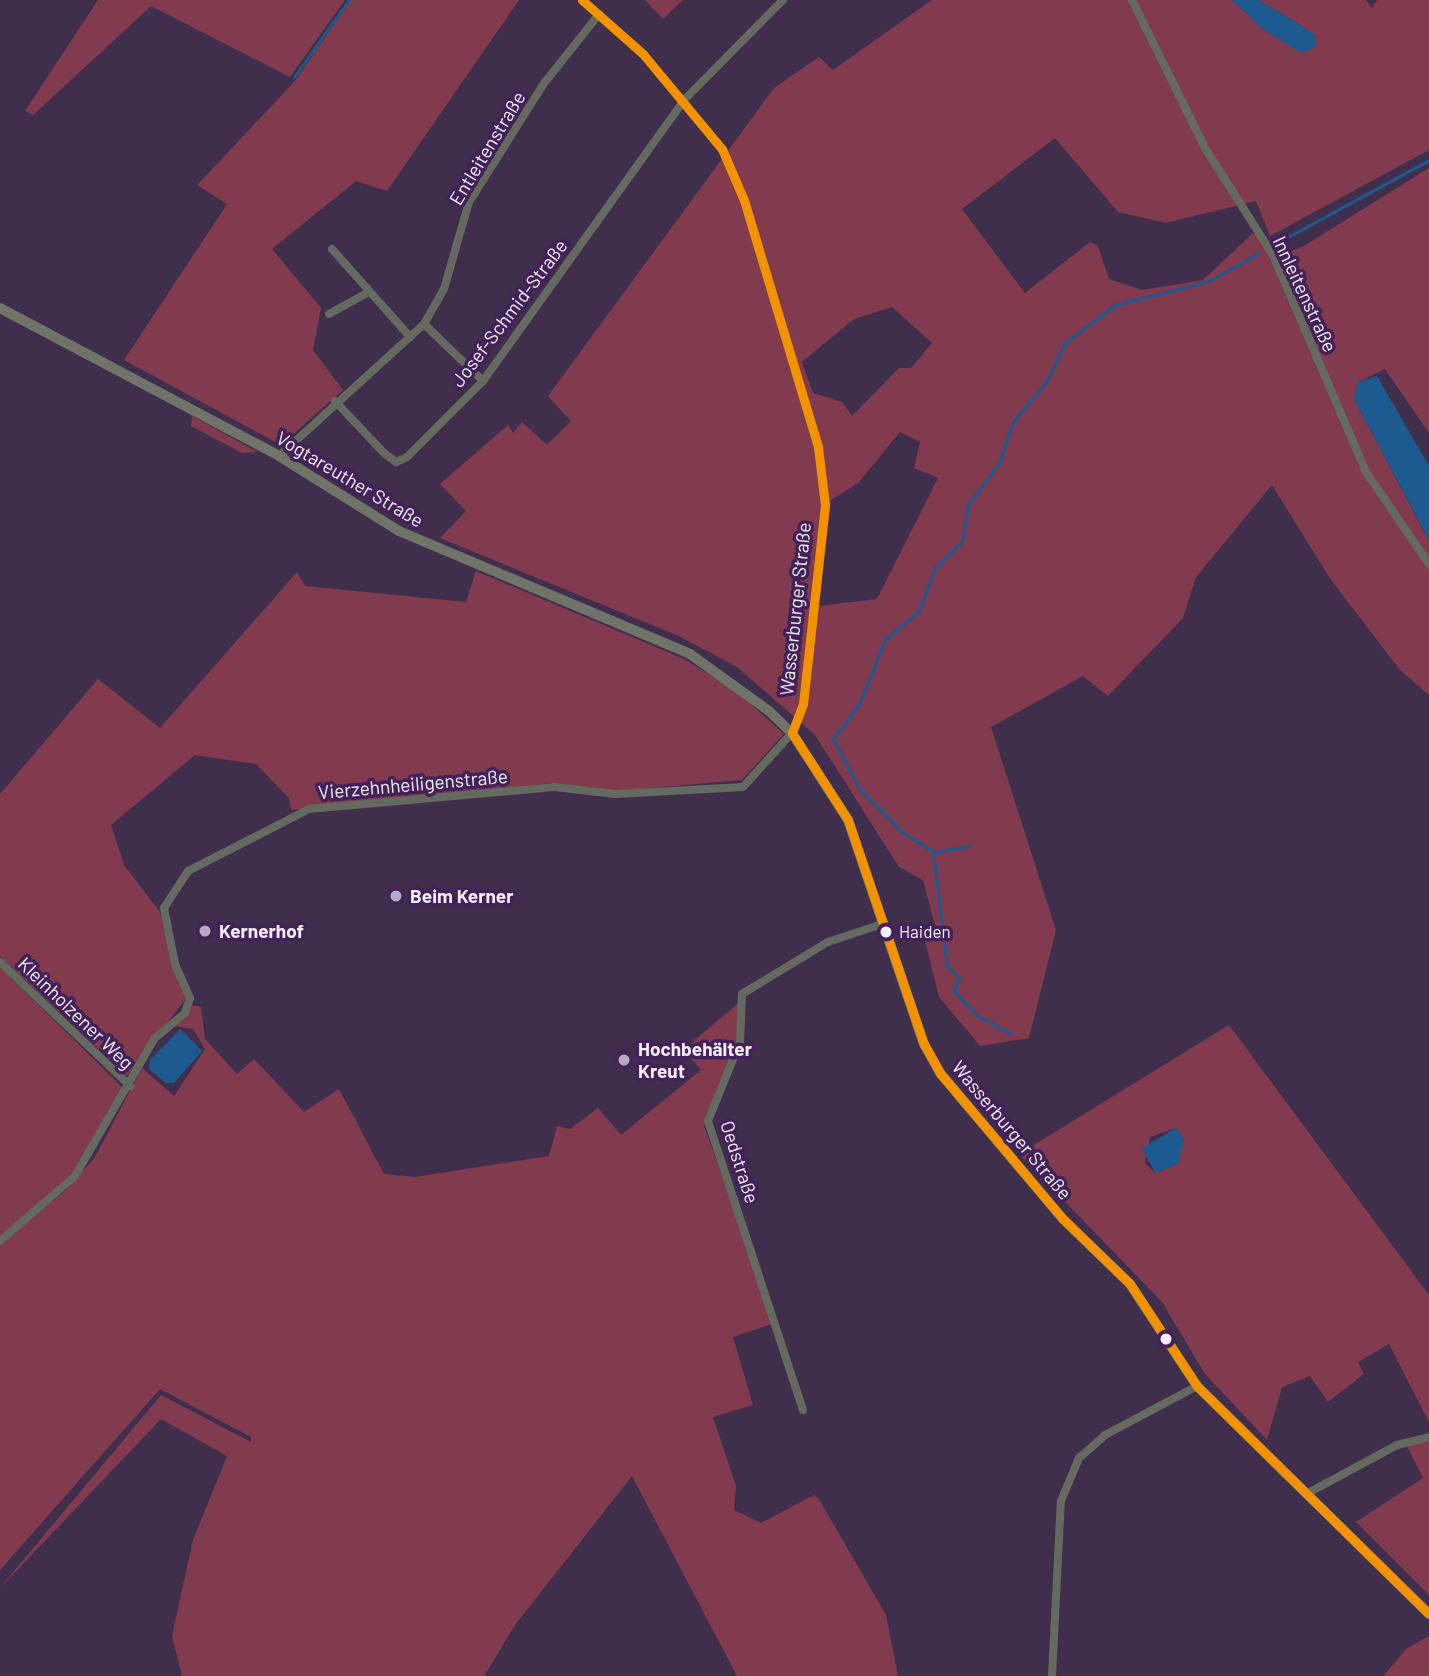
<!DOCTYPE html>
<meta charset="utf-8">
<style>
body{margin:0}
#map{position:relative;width:1429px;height:1676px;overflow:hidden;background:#402f4c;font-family:Barlow,sans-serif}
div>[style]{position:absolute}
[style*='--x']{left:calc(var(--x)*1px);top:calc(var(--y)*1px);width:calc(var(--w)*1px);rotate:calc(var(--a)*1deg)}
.green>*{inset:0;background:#823b4e}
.water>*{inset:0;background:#1d5a90}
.stream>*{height:2.5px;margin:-1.25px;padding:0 1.25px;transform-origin:1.25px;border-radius:1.25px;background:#1d5a90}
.minor>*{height:8px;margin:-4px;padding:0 4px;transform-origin:4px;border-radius:4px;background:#656a60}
.major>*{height:10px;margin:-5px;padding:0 5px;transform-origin:5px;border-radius:5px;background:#6f7368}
.bus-1>*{height:9px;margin:-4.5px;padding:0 4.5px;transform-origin:4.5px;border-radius:4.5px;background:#f39200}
.dots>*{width:19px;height:19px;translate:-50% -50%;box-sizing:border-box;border:4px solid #422259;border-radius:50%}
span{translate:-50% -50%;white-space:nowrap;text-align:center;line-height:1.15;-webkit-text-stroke:7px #422259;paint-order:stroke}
.bus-label{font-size:17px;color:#f4edfa}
.left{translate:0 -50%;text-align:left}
.street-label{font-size:19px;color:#f4edfa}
.poi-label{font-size:19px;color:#f4edfa;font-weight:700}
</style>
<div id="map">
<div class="green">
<div style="clip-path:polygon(98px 0,345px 0,290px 77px,151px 6px,33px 115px,25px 111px)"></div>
<div style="clip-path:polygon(351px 0,519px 0,387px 191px,356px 181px,272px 249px,321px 308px,313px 350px,343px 390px,281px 445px,124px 360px,227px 204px,197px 185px,295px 81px)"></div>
<div style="clip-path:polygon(645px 0,683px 0,663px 19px)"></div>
<div style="clip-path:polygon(evenodd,932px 0,1232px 0,1264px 30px,1305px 28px,1259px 0,1366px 0,1372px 8px,1377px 0,1429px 0,1429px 150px,1270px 236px,1256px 201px,1166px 223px,1118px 212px,1055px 138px,962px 209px,1025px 293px,1090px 242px,1098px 246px,1109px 279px,1142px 290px,1203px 280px,1253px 233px,1284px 254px,1304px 246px,1429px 168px,1429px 433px,1385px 369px,1358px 382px,1354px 399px,1429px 541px,1429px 695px,1400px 670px,1331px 580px,1272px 485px,1196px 577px,1183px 618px,1108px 696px,1083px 676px,991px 727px,1056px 930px,1029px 1038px,980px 1046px,939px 997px,925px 940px,937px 933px,923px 880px,899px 867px,815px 735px,737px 667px,679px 636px,440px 538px,466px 511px,440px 484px,508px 425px,513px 433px,522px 422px,547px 445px,571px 421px,548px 396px,774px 88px,819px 57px,833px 70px,932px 0,892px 307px,932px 343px,911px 368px,899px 368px,852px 416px,842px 402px,813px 393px,802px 362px,854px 319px,892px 307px,932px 0,900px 432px,920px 442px,914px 468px,938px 478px,877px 599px,819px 606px,831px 500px,858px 483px,900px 432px)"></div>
<div style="clip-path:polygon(192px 416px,258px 452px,242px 453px,191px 426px)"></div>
<div style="clip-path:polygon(476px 571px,684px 659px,736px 691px,784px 734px,742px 780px,617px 791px,553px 783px,291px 810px,289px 798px,256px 764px,195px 755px,111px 825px,124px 865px,160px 912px,187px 997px,127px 1076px,0 956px,0 794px,98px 679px,160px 728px,297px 572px,305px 586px,466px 602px)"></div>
<div style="clip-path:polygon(0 967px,123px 1088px,77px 1169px,0 1237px)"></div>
<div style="clip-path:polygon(741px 1001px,736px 1042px,704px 1126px,775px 1323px,733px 1337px,753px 1405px,713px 1417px,736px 1486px,734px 1510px,761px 1523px,814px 1495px,819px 1499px,886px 1615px,898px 1676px,737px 1676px,632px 1476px,515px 1625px,484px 1676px,182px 1676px,172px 1636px,193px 1540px,227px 1456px,161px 1419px,0 1588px,161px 1395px,251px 1442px,251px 1437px,160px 1389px,0 1570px,0 1244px,66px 1190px,95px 1157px,142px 1068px,174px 1096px,205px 1049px,193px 1029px,174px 1026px,191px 1005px,201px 1007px,205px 1039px,237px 1074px,254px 1059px,304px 1112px,339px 1089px,384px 1174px,415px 1177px,549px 1156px,557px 1126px,570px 1129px,598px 1108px,621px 1135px,701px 1070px,684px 1049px)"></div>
<div style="clip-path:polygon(evenodd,1229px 1025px,1429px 1295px,1429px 1422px,1389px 1344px,1358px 1362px,1364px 1374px,1328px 1402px,1310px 1376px,1282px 1387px,1267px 1440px,1205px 1374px,1162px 1302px,1019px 1154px,1229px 1025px,1176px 1128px,1184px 1139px,1177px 1164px,1155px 1173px,1145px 1163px,1150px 1137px,1176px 1128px)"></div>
<div style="clip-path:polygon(1429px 1440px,1429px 1595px,1356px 1522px,1423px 1478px,1407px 1446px)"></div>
<div style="clip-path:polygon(1429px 1636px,1429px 1676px,1383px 1676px,1406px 1649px)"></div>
</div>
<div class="water">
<div style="clip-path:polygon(1232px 0,1259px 0,1316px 35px,1315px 47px,1302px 53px,1264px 30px)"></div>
<div style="clip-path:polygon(1377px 376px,1429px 466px,1429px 540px,1354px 399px,1358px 382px)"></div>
<div style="clip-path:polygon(180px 1029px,202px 1051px,174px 1083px,166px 1083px,149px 1069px,150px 1060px)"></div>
<div style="clip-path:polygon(1176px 1128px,1184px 1139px,1178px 1164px,1155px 1173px,1142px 1148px)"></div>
</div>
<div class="stream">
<div style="--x:294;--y:77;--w:95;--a:-54.5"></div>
<div style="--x:1275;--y:244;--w:175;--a:-28.6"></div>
<div style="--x:935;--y:852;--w:35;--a:-10"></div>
<div style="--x:1011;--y:1034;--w:40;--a:-152"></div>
<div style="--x:976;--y:1015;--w:33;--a:-133"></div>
<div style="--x:954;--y:991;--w:14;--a:-69"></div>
<div style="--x:959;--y:978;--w:17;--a:-135"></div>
<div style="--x:947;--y:966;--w:115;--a:-97"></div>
<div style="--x:933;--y:852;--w:37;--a:-147"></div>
<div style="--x:902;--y:832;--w:59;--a:-135"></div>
<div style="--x:860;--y:790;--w:58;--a:-117.9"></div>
<div style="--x:833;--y:739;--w:45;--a:-53.1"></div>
<div style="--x:860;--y:703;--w:68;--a:-68.4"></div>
<div style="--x:885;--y:640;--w:45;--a:-40.5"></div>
<div style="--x:919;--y:611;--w:46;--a:-69.6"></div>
<div style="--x:935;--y:568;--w:37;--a:-44"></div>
<div style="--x:962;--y:542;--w:37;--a:-81"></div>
<div style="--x:968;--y:505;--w:52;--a:-53.6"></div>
<div style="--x:999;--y:463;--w:43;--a:-71.1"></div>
<div style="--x:1013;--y:422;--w:53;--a:-50.3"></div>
<div style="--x:1047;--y:381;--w:42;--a:-64.7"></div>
<div style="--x:1065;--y:343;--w:63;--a:-37.2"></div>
<div style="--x:1115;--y:305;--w:97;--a:-14.3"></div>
<div style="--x:1209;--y:281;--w:57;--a:-29.2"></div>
</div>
<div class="minor">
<div style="--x:1132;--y:0;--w:165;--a:63.7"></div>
<div style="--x:1205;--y:148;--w:127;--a:57.6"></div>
<div style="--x:1273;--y:255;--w:236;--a:66.8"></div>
<div style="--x:1366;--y:472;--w:112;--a:55.6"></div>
<div style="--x:332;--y:249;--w:118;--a:48.4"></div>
<div style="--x:329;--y:314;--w:46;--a:-28.8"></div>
<div style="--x:424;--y:324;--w:82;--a:44"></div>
<div style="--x:335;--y:401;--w:71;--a:46.7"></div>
<div style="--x:384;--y:453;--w:15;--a:37"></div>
<div style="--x:396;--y:462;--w:12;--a:-24"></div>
<div style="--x:407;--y:457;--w:107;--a:-45"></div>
<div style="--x:483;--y:381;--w:345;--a:-54.4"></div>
<div style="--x:684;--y:100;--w:141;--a:-45.3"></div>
<div style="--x:279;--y:456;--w:196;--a:-42.3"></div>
<div style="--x:424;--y:324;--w:40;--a:-60.3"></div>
<div style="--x:444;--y:289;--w:91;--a:-74"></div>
<div style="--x:469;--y:202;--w:142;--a:-57.7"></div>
<div style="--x:545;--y:82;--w:87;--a:-51.5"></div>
<div style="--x:0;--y:962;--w:180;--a:43.6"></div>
<div style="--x:0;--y:1241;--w:99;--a:-40.9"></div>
<div style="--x:75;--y:1176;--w:158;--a:-60"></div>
<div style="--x:154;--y:1039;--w:40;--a:-40"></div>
<div style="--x:185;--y:1013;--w:16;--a:-72"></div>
<div style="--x:190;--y:998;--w:37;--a:-114"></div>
<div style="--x:175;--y:964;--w:57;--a:-101.1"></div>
<div style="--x:164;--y:908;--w:44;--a:-57"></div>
<div style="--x:188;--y:871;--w:136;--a:-27.1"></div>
<div style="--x:309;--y:809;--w:246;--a:-5.1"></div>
<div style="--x:554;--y:787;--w:62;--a:6.4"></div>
<div style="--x:616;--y:794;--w:127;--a:-3.2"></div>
<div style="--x:743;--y:787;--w:73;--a:-47.8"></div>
<div style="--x:792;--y:733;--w:31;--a:-69"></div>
<div style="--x:803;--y:704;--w:200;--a:-83.7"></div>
<div style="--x:825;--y:505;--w:58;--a:-96.9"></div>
<div style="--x:818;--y:447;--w:258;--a:-106.7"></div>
<div style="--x:744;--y:200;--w:56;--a:-113.3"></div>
<div style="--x:722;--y:149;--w:124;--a:-129.7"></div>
<div style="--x:643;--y:54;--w:81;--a:-138.5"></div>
<div style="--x:803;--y:1410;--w:304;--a:-108.2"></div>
<div style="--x:708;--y:1121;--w:85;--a:-67.9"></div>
<div style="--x:740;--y:1042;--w:48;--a:-87.6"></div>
<div style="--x:742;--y:994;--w:100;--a:-31.2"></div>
<div style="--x:828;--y:942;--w:57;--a:-18.4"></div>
<div style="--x:1308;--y:1493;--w:101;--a:-28.3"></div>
<div style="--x:1397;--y:1445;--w:33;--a:-14"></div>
<div style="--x:1052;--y:1676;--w:175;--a:-87.1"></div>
<div style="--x:1061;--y:1501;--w:47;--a:-67.3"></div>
<div style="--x:1079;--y:1458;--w:35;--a:-41"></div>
<div style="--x:1105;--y:1435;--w:104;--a:-28"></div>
</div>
<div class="major">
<div style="--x:0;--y:308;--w:316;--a:27.9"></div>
<div style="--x:279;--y:456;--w:142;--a:32"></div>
<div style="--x:399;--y:531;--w:316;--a:22.9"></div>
<div style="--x:690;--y:654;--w:97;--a:35.8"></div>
<div style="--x:769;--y:711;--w:32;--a:44"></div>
<div style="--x:792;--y:733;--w:103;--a:57.2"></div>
<div style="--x:848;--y:820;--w:237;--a:71.3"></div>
<div style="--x:924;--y:1044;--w:33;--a:61"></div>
<div style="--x:940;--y:1073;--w:191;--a:49.9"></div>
<div style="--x:1063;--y:1219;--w:93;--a:44.1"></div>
<div style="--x:1130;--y:1284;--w:122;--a:56.7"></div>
<div style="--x:1197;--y:1386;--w:325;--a:44.5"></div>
</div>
<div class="bus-1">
<div style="--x:582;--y:0;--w:81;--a:41.5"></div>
<div style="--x:643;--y:54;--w:124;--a:50.3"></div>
<div style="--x:722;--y:149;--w:56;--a:66.7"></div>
<div style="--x:744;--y:200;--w:258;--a:73.3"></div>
<div style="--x:818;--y:447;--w:58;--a:83.1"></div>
<div style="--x:825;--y:505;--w:200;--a:96.3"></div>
<div style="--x:803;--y:704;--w:31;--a:111"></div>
<div style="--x:792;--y:733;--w:103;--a:57.2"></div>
<div style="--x:848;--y:820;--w:237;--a:71.3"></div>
<div style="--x:924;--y:1044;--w:33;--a:61"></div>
<div style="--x:940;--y:1073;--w:191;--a:49.9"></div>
<div style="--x:1063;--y:1219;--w:93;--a:44.1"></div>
<div style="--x:1130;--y:1284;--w:122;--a:56.7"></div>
<div style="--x:1197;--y:1386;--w:325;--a:44.5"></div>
</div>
<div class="dots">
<div style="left:396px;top:896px;background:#b5aabd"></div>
<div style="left:205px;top:931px;background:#b5aabd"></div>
<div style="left:886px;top:932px;background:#f4edfa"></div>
<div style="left:624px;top:1060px;background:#b5aabd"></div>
<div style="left:1166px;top:1339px;background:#f4edfa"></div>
</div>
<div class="bus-label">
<span class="left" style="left:899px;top:932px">Haiden</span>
</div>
<div class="street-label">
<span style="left:487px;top:148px;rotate:-59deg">Entleitenstraße</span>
<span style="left:1305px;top:294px;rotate:65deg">Innleitenstraße</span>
<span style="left:509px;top:313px;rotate:-53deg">Josef-Schmid-Straße</span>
<span style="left:350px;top:479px;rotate:31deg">Vogtareuther Straße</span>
<span style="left:795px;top:609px;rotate:-84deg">Wasserburger Straße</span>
<span style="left:413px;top:784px;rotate:-5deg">Vierzehnheiligenstraße</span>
<span style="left:76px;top:1013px;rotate:44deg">Kleinholzener Weg</span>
<span style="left:1012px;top:1130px;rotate:50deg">Wasserburger Straße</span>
<span style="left:740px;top:1162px;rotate:72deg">Oedstraße</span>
</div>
<div class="poi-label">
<span class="left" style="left:410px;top:896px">Beim Kerner</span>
<span class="left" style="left:219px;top:931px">Kernerhof</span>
<span class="left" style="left:638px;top:1060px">Hochbehälter<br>Kreut</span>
</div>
</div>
